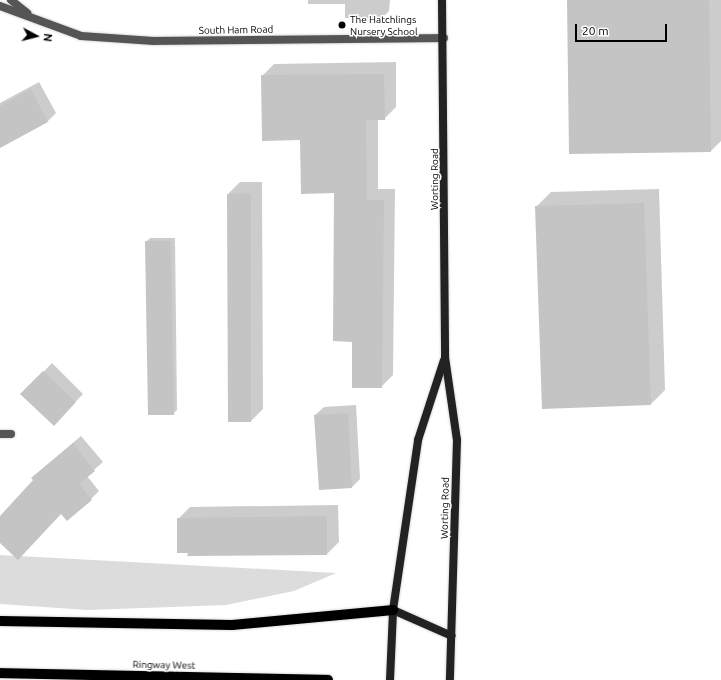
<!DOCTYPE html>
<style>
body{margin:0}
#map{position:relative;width:721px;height:680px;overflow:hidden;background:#fff;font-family:Ubuntu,sans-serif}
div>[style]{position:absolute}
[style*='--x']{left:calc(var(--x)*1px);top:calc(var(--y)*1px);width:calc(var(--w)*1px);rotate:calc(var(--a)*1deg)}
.green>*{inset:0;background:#dcdcdc}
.shadow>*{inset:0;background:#0003}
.building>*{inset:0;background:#c4c4c4}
.roads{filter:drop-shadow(0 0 1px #dbdbdb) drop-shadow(0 0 1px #dbdbdb)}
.street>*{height:8px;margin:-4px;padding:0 4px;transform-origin:4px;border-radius:4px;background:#555}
.secondary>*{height:8px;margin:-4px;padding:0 4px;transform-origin:4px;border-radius:4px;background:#222}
.primary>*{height:10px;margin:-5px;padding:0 5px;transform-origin:5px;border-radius:5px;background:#000}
.dots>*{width:11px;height:11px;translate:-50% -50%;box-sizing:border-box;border:2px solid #fff;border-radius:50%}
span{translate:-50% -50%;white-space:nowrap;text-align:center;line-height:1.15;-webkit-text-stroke:3px #fff;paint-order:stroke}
.poi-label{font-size:10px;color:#000}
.left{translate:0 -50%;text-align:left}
.street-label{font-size:10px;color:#000}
.north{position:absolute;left:16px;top:16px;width:40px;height:40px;-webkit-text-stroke:3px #fff;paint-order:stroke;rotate:97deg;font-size:11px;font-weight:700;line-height:16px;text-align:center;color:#000}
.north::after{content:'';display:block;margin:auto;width:14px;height:18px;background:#000;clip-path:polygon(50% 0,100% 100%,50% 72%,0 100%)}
.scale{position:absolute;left:575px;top:24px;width:92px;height:18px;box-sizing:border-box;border:2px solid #000;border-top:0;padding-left:5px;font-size:12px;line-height:14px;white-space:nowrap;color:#000;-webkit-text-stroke:3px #fff;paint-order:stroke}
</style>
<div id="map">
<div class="green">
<div style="clip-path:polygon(0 555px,336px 573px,294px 591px,226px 605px,88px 610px,0 604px)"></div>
</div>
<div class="shadow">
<div style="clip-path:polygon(308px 0,390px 0,389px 11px,381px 19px,345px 18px,345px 4px,308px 4px)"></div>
<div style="clip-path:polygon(568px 0,721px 0,721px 141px,711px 151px)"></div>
<div style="clip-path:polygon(396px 62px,396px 107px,384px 119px,378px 119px,378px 189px,395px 189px,393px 375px,381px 387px,353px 341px,335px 192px,262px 76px,274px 64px)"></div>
<div style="clip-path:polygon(39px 82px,56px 113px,48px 121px,0 147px,0 103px)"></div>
<div style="clip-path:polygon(240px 182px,262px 182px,263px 409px,251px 421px,229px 421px,228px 194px)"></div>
<div style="clip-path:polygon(659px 189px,665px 390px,651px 404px,536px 207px,551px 192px)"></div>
<div style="clip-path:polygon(150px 238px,175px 238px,177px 410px,173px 414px,146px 242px)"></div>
<div style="clip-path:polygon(52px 363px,83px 394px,62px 416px,22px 394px)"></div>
<div style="clip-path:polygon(356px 405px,360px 479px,352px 487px,320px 489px,315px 415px,324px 407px)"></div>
<div style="clip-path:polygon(81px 436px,103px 462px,87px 476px,99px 491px,91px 499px,0 541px,0 518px,35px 480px,32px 478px)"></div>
<div style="clip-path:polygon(338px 505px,339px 542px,327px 554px,189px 552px,178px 519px,190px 507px)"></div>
</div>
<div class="building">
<div style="clip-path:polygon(567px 0,709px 0,711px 152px,569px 154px)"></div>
<div style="clip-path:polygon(384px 74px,385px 120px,366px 120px,367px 200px,384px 200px,382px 388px,352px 388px,352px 342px,333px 341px,334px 193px,301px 194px,300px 140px,262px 141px,261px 75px)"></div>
<div style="clip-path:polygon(31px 89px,48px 122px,0 148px,0 106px)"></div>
<div style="clip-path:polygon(251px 193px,251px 422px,228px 422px,227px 194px)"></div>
<div style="clip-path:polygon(644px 203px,651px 405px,542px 409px,535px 206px)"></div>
<div style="clip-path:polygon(145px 241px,171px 241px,174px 415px,148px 415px)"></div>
<div style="clip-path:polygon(43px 371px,76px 402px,54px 426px,20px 394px)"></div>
<div style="clip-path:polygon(348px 413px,352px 488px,319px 490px,314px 415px)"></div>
<div style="clip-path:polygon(73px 443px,95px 471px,79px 484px,92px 500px,67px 521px,61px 514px,18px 560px,0 543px,0 516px,33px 480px,31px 478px)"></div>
<div style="clip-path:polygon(327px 516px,327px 555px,187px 556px,188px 553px,177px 553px,177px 518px)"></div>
</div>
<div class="roads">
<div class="street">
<div style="--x:11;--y:0;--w:21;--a:39"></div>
<div style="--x:0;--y:6;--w:86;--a:20.3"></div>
<div style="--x:81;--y:36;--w:73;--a:3.9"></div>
<div style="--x:154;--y:41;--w:290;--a:-0.6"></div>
<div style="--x:0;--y:434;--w:11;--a:0"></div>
</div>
<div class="secondary">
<div style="--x:442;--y:0;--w:357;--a:89.5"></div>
<div style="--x:445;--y:357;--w:84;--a:81.8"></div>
<div style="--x:457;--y:440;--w:240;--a:91.7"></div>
<div style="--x:393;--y:610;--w:64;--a:23.8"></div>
<div style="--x:390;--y:680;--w:70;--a:-87.5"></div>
<div style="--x:393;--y:610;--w:172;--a:-81.6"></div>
<div style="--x:418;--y:440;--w:84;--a:-72"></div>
</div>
<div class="primary">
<div style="--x:0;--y:621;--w:232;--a:1"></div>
<div style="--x:232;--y:625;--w:162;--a:-5.3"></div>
<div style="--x:0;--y:673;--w:328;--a:1.2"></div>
</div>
</div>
<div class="dots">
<div style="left:342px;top:25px;background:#000"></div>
</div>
<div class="poi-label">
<span class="left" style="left:350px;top:25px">The Hatchlings<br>Nursery School</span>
</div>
<div class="street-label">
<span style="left:236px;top:30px;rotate:-1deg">South Ham Road</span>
<span style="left:435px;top:179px;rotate:-90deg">Worting Road</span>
<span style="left:445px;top:508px;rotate:-89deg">Worting Road</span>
<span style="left:164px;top:665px;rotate:1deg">Ringway West</span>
</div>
<div class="north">N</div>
<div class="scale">20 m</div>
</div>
